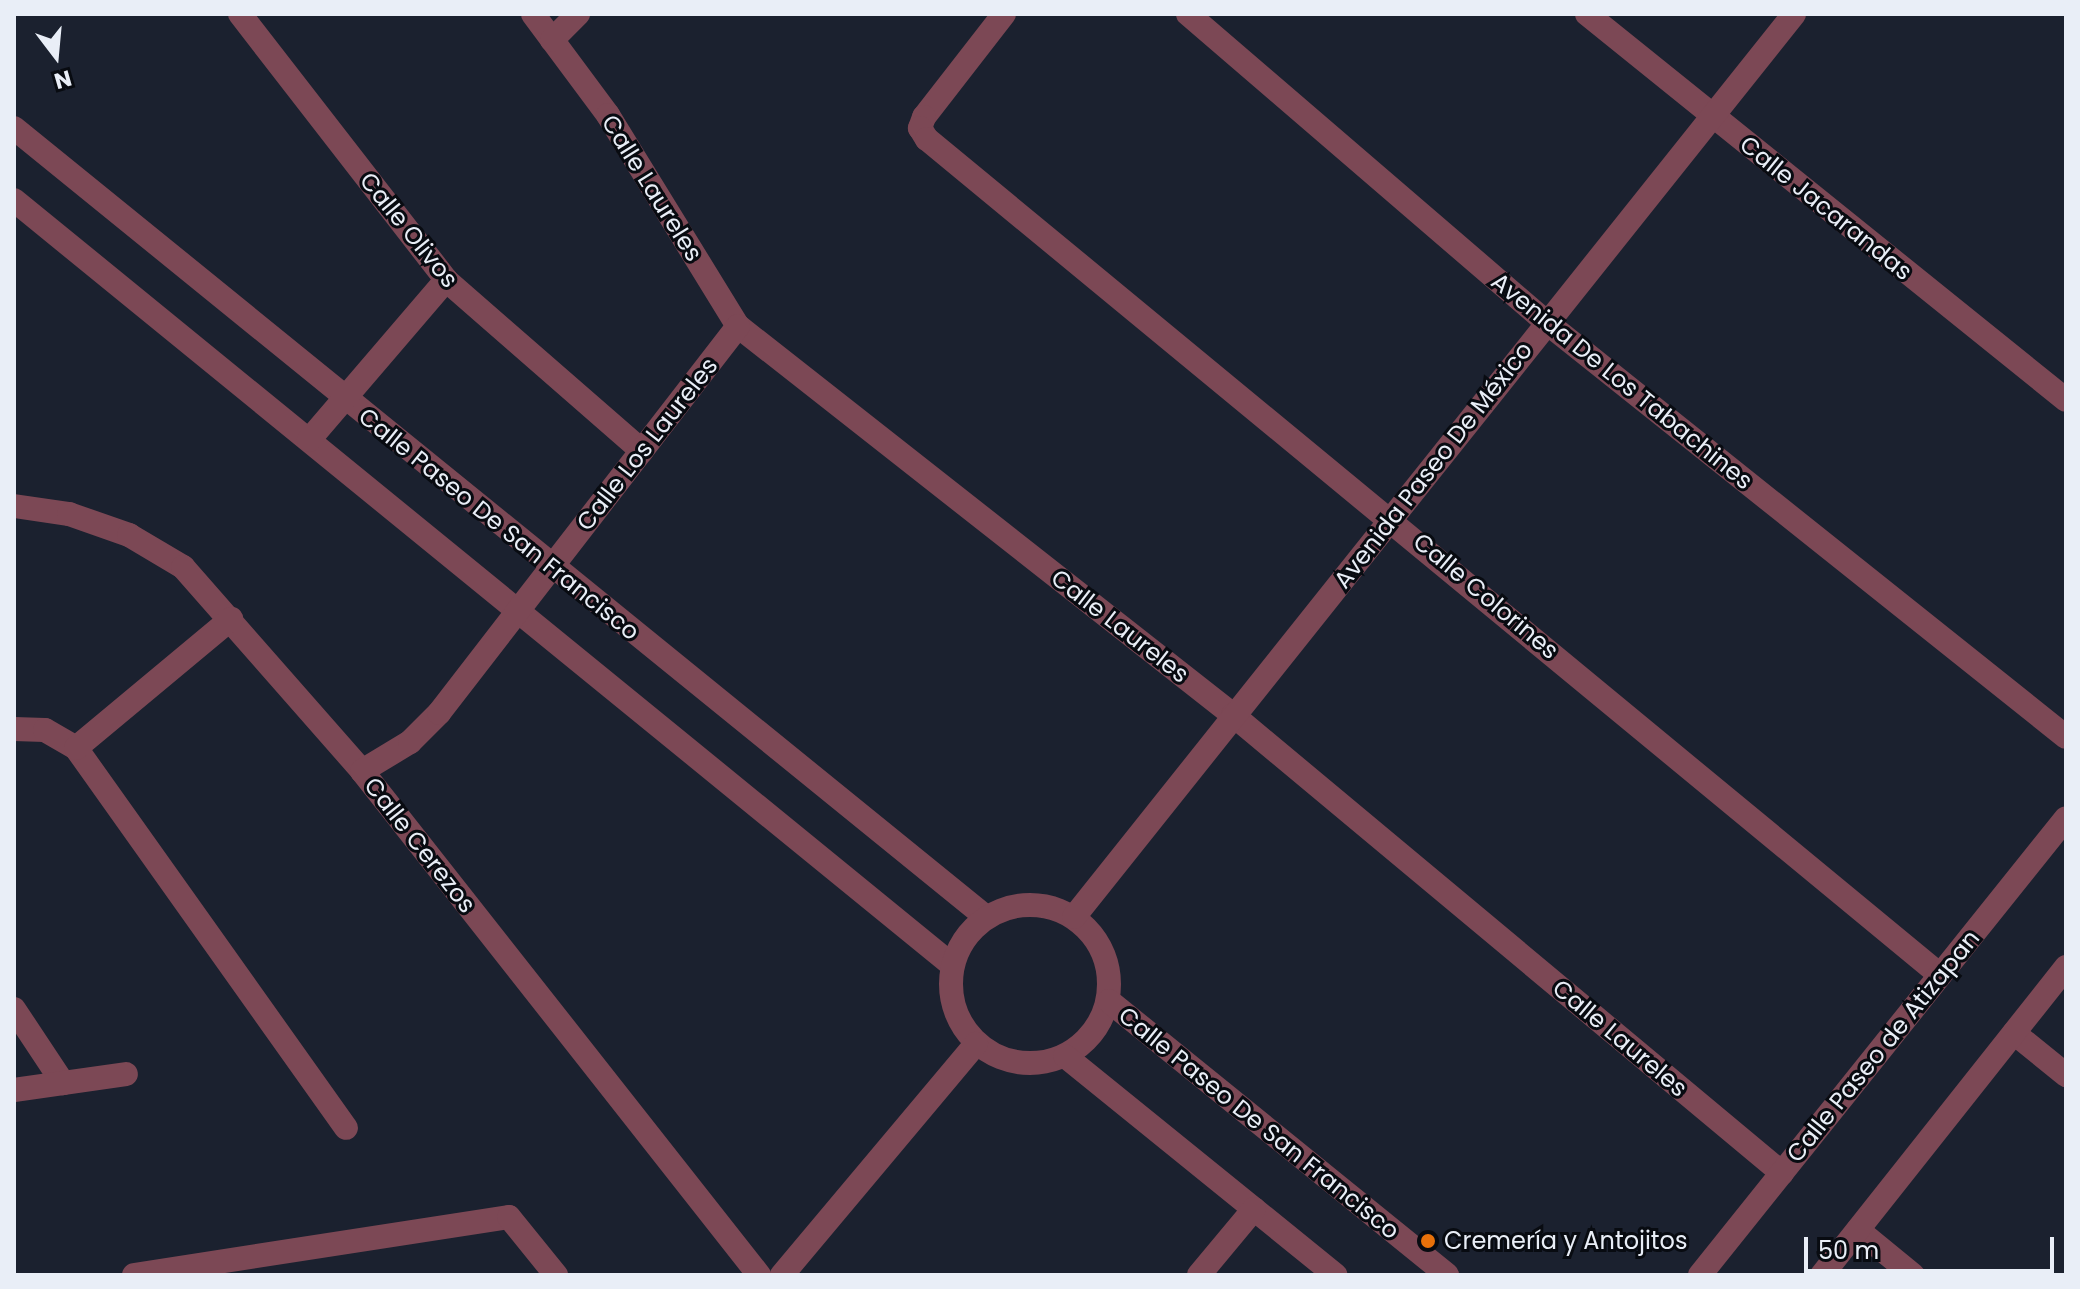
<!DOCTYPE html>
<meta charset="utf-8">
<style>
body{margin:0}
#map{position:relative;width:2080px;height:1289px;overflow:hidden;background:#1b212f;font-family:Poppins,sans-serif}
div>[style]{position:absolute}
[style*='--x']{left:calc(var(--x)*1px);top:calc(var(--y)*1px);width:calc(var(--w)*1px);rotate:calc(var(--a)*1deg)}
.minor>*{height:24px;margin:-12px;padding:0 12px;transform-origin:12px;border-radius:12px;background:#7c4855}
.minor>.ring{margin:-12px;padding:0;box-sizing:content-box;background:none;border:24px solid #7c4855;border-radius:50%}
.dots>*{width:22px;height:22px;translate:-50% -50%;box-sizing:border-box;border:4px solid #080b11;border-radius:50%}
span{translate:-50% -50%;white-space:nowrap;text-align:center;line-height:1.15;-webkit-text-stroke:6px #080b11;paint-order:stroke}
.street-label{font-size:24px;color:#e9eef7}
.poi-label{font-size:24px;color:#e9eef7}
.left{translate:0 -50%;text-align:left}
.frame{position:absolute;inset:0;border:16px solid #e9eef7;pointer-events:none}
.north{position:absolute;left:16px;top:16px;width:80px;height:80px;-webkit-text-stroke:6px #080b11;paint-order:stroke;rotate:164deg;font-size:22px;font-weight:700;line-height:32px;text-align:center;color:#e9eef7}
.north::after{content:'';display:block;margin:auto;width:28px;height:36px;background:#e9eef7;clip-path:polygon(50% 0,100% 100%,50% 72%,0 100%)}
.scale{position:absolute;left:1804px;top:1237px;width:250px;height:36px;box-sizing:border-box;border:4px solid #e9eef7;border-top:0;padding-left:10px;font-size:24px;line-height:28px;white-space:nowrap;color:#e9eef7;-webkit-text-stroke:6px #080b11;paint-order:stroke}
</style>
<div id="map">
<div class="minor">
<div style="--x:240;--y:14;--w:336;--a:52.2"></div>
<div style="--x:446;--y:280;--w:260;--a:41.1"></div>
<div style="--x:533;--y:14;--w:126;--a:53.4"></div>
<div style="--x:608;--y:115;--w:248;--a:58.4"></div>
<div style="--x:738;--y:326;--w:630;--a:38.16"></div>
<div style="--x:1233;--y:715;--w:715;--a:39.84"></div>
<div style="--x:1004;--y:14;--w:130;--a:127.8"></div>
<div style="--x:924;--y:117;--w:12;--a:110"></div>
<div style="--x:920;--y:128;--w:13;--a:58"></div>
<div style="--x:927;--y:139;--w:1313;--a:39.53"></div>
<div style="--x:1188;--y:14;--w:472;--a:40.7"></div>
<div style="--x:1546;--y:322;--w:665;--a:38.59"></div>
<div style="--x:1587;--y:14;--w:615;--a:38.86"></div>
<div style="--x:552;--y:40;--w:37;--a:-45"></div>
<div style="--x:14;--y:128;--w:1252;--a:39.07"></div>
<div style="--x:14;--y:200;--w:1210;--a:39.2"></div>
<div style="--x:309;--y:440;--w:211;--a:-49.4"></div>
<div style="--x:14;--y:506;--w:56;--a:8.3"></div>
<div style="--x:69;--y:514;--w:64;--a:19.3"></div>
<div style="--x:129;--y:535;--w:63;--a:30.7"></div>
<div style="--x:183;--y:567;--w:271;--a:48.7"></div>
<div style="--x:362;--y:771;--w:642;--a:51.77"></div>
<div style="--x:14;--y:729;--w:31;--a:2"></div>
<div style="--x:45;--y:730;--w:36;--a:30"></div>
<div style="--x:76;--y:748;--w:466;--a:54.6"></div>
<div style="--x:76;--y:748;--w:202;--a:-39.8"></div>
<div style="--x:362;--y:771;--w:56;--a:-31.1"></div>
<div style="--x:410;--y:742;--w:41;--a:-45"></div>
<div style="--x:439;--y:713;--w:489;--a:-52.3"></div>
<div class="ring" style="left:951px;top:905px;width:134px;height:134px"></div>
<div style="--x:1074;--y:917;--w:1155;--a:-51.43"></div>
<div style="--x:1109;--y:1001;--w:435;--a:39"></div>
<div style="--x:14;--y:1009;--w:89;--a:56.5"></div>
<div style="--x:2014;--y:1033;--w:67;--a:38.9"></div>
<div style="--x:1065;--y:1056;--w:348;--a:39"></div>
<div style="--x:14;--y:1090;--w:113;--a:-8.1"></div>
<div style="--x:1858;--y:1230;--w:71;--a:39.3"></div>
<div style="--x:134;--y:1275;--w:379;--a:-8.8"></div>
<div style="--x:509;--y:1217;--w:75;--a:51"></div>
<div style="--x:782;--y:1275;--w:302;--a:-50"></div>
<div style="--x:1199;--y:1275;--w:86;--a:-50.2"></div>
<div style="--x:1700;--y:1275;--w:585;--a:-51.31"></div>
<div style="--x:1822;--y:1275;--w:393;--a:-51.6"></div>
</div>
<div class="dots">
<div style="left:1428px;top:1241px;background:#e8710a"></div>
</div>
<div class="street-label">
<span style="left:652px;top:188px;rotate:58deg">Calle Laureles</span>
<span style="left:1826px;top:208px;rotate:39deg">Calle Jacarandas</span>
<span style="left:409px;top:230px;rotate:51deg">Calle Olivos</span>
<span style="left:1622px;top:381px;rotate:39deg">Avenida De Los Tabachines</span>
<span style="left:647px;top:444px;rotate:-52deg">Calle Los Laureles</span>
<span style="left:1433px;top:465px;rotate:-52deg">Avenida Paseo De México</span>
<span style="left:499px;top:524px;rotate:39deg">Calle Paseo De San Francisco</span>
<span style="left:1486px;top:596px;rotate:40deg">Calle Colorines</span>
<span style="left:1120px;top:626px;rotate:38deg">Calle Laureles</span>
<span style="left:420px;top:845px;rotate:52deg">Calle Cerezos</span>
<span style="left:1620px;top:1038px;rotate:40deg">Calle Laureles</span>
<span style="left:1883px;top:1046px;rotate:-51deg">Calle Paseo de Atizapan</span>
<span style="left:1259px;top:1123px;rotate:39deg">Calle Paseo De San Francisco</span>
</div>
<div class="poi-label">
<span class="left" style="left:1444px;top:1241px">Cremería y Antojitos</span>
</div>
<div class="frame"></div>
<div class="north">N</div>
<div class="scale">50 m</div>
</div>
